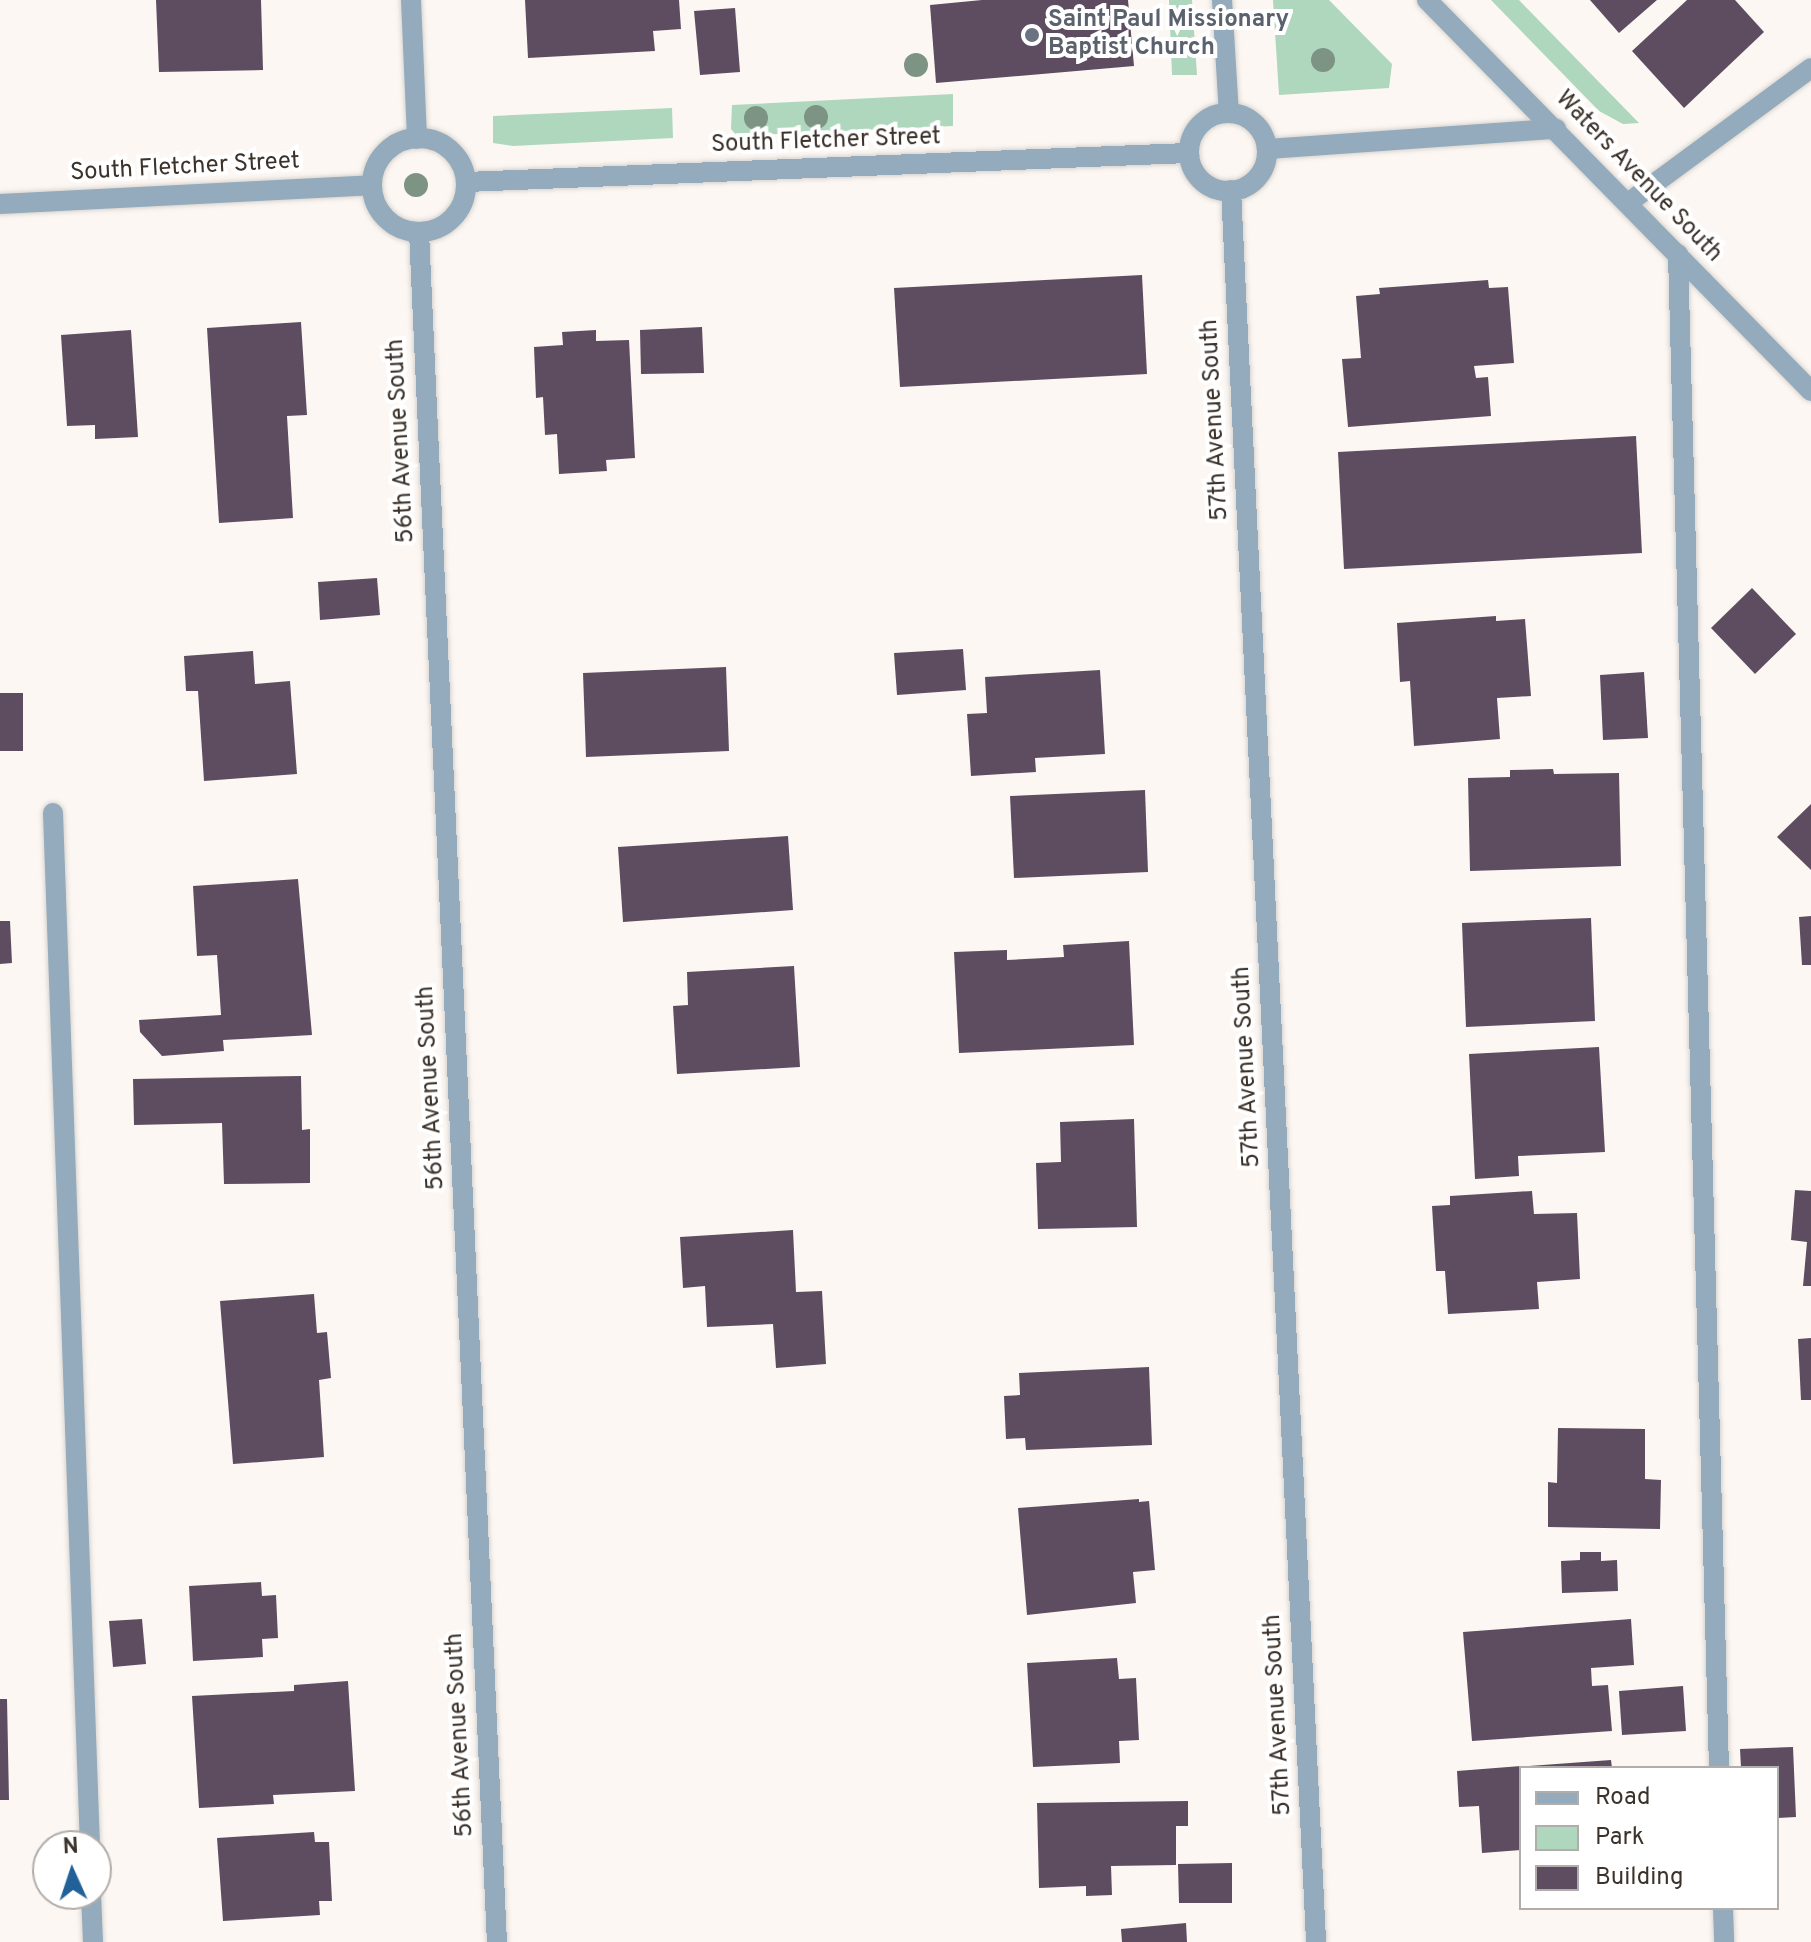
<!DOCTYPE html>
<style>
body{margin:0}
#map{position:relative;width:1811px;height:1942px;overflow:hidden;background:#fcf7f3;font-family:Overpass,sans-serif}
div>[style]{position:absolute}
[style*='--x']{left:calc(var(--x)*1px);top:calc(var(--y)*1px);width:calc(var(--w)*1px);rotate:calc(var(--a)*1deg)}
.green>*{inset:0;background:#aed7bd}
.building>*{inset:0;background:#5e4d61}
.roads{filter:drop-shadow(0 0 2px #d9d4cf) drop-shadow(0 0 2px #d9d4cf)}
.service>*{height:20px;margin:-10px;padding:0 10px;transform-origin:10px;border-radius:10px;background:#93abbc}
.minor>*{height:20px;margin:-10px;padding:0 10px;transform-origin:10px;border-radius:10px;background:#93abbc}
.minor>.ring{margin:-10px;padding:0;box-sizing:content-box;background:none;border:20px solid #93abbc;border-radius:50%}
.tertiary>*{height:20px;margin:-10px;padding:0 10px;transform-origin:10px;border-radius:10px;background:#93abbc}
.trees>*{width:24px;height:24px;margin:-12px;border-radius:50%;background:#7d9384}
.dots>*{width:22px;height:22px;translate:-50% -50%;box-sizing:border-box;border:4px solid #fff;border-radius:50%}
span{translate:-50% -50%;white-space:nowrap;text-align:center;line-height:1.15;-webkit-text-stroke:8px #fff;paint-order:stroke}
.worship-label{font-size:24px;color:#5b616d;font-weight:700}
.left{translate:0 -50%;text-align:left}
.street-label{font-size:24px;color:#3b322a}
.legend{position:absolute;left:1519px;top:1766px;width:260px;height:144px;box-sizing:border-box;background:#fff;border:2px solid #b1adaa;margin:0;padding:10px 14px;list-style:none;font-size:24px;color:#3b322a}
.legend li{display:flex;align-items:center;gap:16px;height:40px}
.legend b{width:40px;border:2px solid #b1adaa}
.north{position:absolute;left:32px;top:1830px;width:80px;height:80px;box-sizing:border-box;background:#fff;border:2px solid #b1adaa;border-radius:50%;rotate:357deg;font-size:22px;font-weight:700;line-height:32px;text-align:center;color:#3b322a}
.north::after{content:'';display:block;margin:auto;width:28px;height:36px;background:#216197;clip-path:polygon(50% 0,100% 100%,50% 72%,0 100%)}
</style>
<div id="map">
<div class="green">
<div style="clip-path:polygon(1169px 0,1192px 0,1197px 75px,1172px 75px)"></div>
<div style="clip-path:polygon(1273px 0,1329px 0,1392px 64px,1389px 88px,1279px 95px)"></div>
<div style="clip-path:polygon(1491px 0,1519px 0,1639px 123px,1623px 124px,1599px 111px)"></div>
<div style="clip-path:polygon(953px 94px,953px 126px,737px 136px,731px 129px,732px 105px)"></div>
<div style="clip-path:polygon(672px 108px,673px 138px,513px 146px,493px 143px,493px 116px)"></div>
</div>
<div class="building">
<div style="clip-path:polygon(156px 0,261px 0,263px 70px,159px 72px)"></div>
<div style="clip-path:polygon(525px 0,679px 0,681px 29px,653px 31px,655px 51px,528px 58px)"></div>
<div style="clip-path:polygon(982px 0,1128px 0,1134px 66px,936px 83px,930px 5px)"></div>
<div style="clip-path:polygon(1590px 0,1657px 0,1619px 33px)"></div>
<div style="clip-path:polygon(1687px 0,1735px 0,1764px 32px,1684px 108px,1632px 51px)"></div>
<div style="clip-path:polygon(735px 8px,740px 72px,700px 75px,694px 11px)"></div>
<div style="clip-path:polygon(1142px 275px,1147px 374px,900px 387px,894px 288px)"></div>
<div style="clip-path:polygon(1488px 280px,1489px 288px,1508px 287px,1514px 363px,1474px 366px,1476px 378px,1488px 377px,1491px 416px,1348px 427px,1342px 359px,1361px 358px,1356px 296px,1380px 294px,1379px 288px)"></div>
<div style="clip-path:polygon(301px 322px,307px 415px,287px 416px,293px 518px,219px 523px,207px 328px)"></div>
<div style="clip-path:polygon(702px 327px,704px 373px,641px 374px,640px 330px)"></div>
<div style="clip-path:polygon(131px 330px,138px 437px,95px 439px,95px 425px,67px 426px,61px 335px)"></div>
<div style="clip-path:polygon(596px 330px,596px 341px,629px 340px,635px 458px,606px 460px,607px 471px,559px 474px,557px 434px,545px 435px,543px 397px,536px 398px,534px 347px,563px 345px,562px 332px)"></div>
<div style="clip-path:polygon(1636px 436px,1642px 553px,1344px 569px,1338px 452px)"></div>
<div style="clip-path:polygon(377px 578px,380px 615px,320px 620px,318px 582px)"></div>
<div style="clip-path:polygon(1752px 588px,1796px 634px,1755px 674px,1711px 628px)"></div>
<div style="clip-path:polygon(1496px 616px,1496px 621px,1525px 619px,1531px 696px,1497px 698px,1500px 739px,1414px 746px,1410px 681px,1400px 682px,1397px 623px)"></div>
<div style="clip-path:polygon(963px 649px,966px 690px,897px 695px,894px 653px)"></div>
<div style="clip-path:polygon(253px 651px,255px 684px,290px 681px,297px 774px,204px 781px,198px 691px,186px 691px,184px 656px)"></div>
<div style="clip-path:polygon(726px 667px,729px 751px,586px 757px,583px 673px)"></div>
<div style="clip-path:polygon(1100px 670px,1105px 754px,1035px 758px,1036px 772px,971px 776px,967px 714px,987px 713px,985px 677px)"></div>
<div style="clip-path:polygon(1644px 672px,1648px 738px,1603px 740px,1600px 675px)"></div>
<div style="clip-path:polygon(0 693px,23px 693px,23px 751px,0 751px)"></div>
<div style="clip-path:polygon(1553px 769px,1554px 774px,1619px 773px,1621px 866px,1470px 871px,1468px 778px,1510px 777px,1510px 770px)"></div>
<div style="clip-path:polygon(1145px 790px,1148px 872px,1014px 878px,1010px 796px)"></div>
<div style="clip-path:polygon(1811px 804px,1811px 870px,1777px 837px)"></div>
<div style="clip-path:polygon(788px 836px,793px 910px,623px 922px,618px 847px)"></div>
<div style="clip-path:polygon(298px 879px,312px 1035px,223px 1040px,224px 1051px,162px 1056px,140px 1032px,139px 1020px,221px 1015px,217px 955px,197px 956px,193px 886px)"></div>
<div style="clip-path:polygon(1811px 916px,1811px 965px,1802px 965px,1799px 917px)"></div>
<div style="clip-path:polygon(1591px 918px,1595px 1021px,1466px 1027px,1462px 923px)"></div>
<div style="clip-path:polygon(0 921px,10px 921px,12px 963px,0 964px)"></div>
<div style="clip-path:polygon(1129px 941px,1134px 1045px,959px 1053px,954px 952px,1007px 950px,1007px 960px,1064px 957px,1063px 945px)"></div>
<div style="clip-path:polygon(794px 966px,800px 1067px,677px 1074px,673px 1006px,688px 1005px,687px 972px)"></div>
<div style="clip-path:polygon(1599px 1047px,1605px 1152px,1518px 1156px,1519px 1176px,1475px 1179px,1469px 1054px)"></div>
<div style="clip-path:polygon(301px 1076px,302px 1130px,310px 1129px,310px 1183px,224px 1184px,222px 1123px,134px 1125px,133px 1079px)"></div>
<div style="clip-path:polygon(1134px 1119px,1137px 1227px,1038px 1229px,1036px 1163px,1061px 1162px,1060px 1122px)"></div>
<div style="clip-path:polygon(1795px 1190px,1811px 1191px,1811px 1286px,1803px 1286px,1807px 1242px,1791px 1240px)"></div>
<div style="clip-path:polygon(1532px 1191px,1534px 1214px,1577px 1213px,1580px 1279px,1537px 1282px,1539px 1309px,1448px 1314px,1445px 1271px,1436px 1271px,1432px 1206px,1450px 1205px,1450px 1196px)"></div>
<div style="clip-path:polygon(793px 1230px,796px 1292px,822px 1291px,826px 1364px,776px 1368px,773px 1324px,707px 1327px,705px 1286px,683px 1288px,680px 1237px)"></div>
<div style="clip-path:polygon(314px 1294px,317px 1333px,327px 1332px,331px 1378px,319px 1380px,324px 1457px,233px 1464px,220px 1301px)"></div>
<div style="clip-path:polygon(1811px 1338px,1811px 1400px,1801px 1400px,1798px 1339px)"></div>
<div style="clip-path:polygon(1149px 1367px,1152px 1445px,1026px 1450px,1025px 1438px,1006px 1439px,1004px 1396px,1020px 1395px,1019px 1373px)"></div>
<div style="clip-path:polygon(1558px 1428px,1645px 1429px,1645px 1479px,1661px 1480px,1660px 1529px,1548px 1527px,1548px 1482px,1557px 1483px)"></div>
<div style="clip-path:polygon(1139px 1499px,1139px 1502px,1149px 1501px,1155px 1570px,1133px 1572px,1136px 1603px,1027px 1615px,1018px 1508px)"></div>
<div style="clip-path:polygon(1580px 1552px,1601px 1552px,1601px 1561px,1617px 1560px,1618px 1591px,1562px 1593px,1561px 1561px,1580px 1560px)"></div>
<div style="clip-path:polygon(261px 1582px,262px 1596px,276px 1595px,278px 1638px,262px 1639px,263px 1657px,193px 1661px,189px 1586px)"></div>
<div style="clip-path:polygon(142px 1619px,146px 1664px,113px 1667px,109px 1621px)"></div>
<div style="clip-path:polygon(1631px 1619px,1634px 1665px,1591px 1668px,1592px 1686px,1608px 1685px,1612px 1731px,1472px 1741px,1463px 1632px)"></div>
<div style="clip-path:polygon(1117px 1658px,1119px 1679px,1136px 1678px,1139px 1740px,1119px 1741px,1120px 1763px,1033px 1767px,1027px 1663px)"></div>
<div style="clip-path:polygon(348px 1681px,355px 1791px,273px 1795px,274px 1804px,199px 1808px,192px 1696px,294px 1691px,294px 1685px)"></div>
<div style="clip-path:polygon(1683px 1686px,1686px 1731px,1622px 1735px,1619px 1691px)"></div>
<div style="clip-path:polygon(0 1699px,7px 1699px,9px 1800px,0 1800px)"></div>
<div style="clip-path:polygon(1793px 1747px,1796px 1817px,1777px 1818px,1777px 1768px,1741px 1768px,1740px 1749px)"></div>
<div style="clip-path:polygon(1611px 1760px,1612px 1768px,1529px 1768px,1529px 1766px)"></div>
<div style="clip-path:polygon(1521px 1766px,1521px 1850px,1482px 1853px,1479px 1806px,1459px 1807px,1457px 1771px)"></div>
<div style="clip-path:polygon(1188px 1801px,1188px 1826px,1176px 1826px,1176px 1865px,1111px 1866px,1112px 1895px,1086px 1896px,1086px 1886px,1039px 1888px,1037px 1803px)"></div>
<div style="clip-path:polygon(314px 1832px,315px 1842px,329px 1842px,332px 1901px,319px 1901px,320px 1915px,223px 1921px,217px 1838px)"></div>
<div style="clip-path:polygon(1232px 1863px,1232px 1903px,1179px 1903px,1178px 1864px)"></div>
<div style="clip-path:polygon(1186px 1923px,1187px 1942px,1122px 1942px,1121px 1929px)"></div>
</div>
<div class="roads">
<div class="service">
<div style="--x:1678;--y:254;--w:1515;--a:88.45"></div>
<div style="--x:53;--y:813;--w:1034;--a:87.95"></div>
<div style="--x:91;--y:1894;--w:48;--a:87.6"></div>
<div style="--x:1723;--y:1908;--w:34;--a:88"></div>
</div>
<div class="minor">
<div style="--x:411;--y:0;--w:139;--a:87.5"></div>
<div style="--x:1222;--y:0;--w:113;--a:86.5"></div>
<div class="ring" style="left:1189px;top:113px;width:58px;height:58px"></div>
<div class="ring" style="left:372px;top:138px;width:74px;height:74px"></div>
<div style="--x:1267;--y:149;--w:290;--a:-4"></div>
<div style="--x:466;--y:182;--w:724;--a:-2.3"></div>
<div style="--x:1231;--y:190;--w:1754;--a:87.22"></div>
<div style="--x:1628;--y:203;--w:227;--a:-36.4"></div>
<div style="--x:0;--y:204;--w:372;--a:-2.9"></div>
<div style="--x:419;--y:232;--w:1712;--a:87.39"></div>
</div>
<div class="tertiary">
<div style="--x:1427;--y:0;--w:548;--a:45.52"></div>
</div>
</div>
<div class="trees">
<div style="left:1323px;top:60px"></div>
<div style="left:916px;top:65px"></div>
<div style="left:816px;top:117px"></div>
<div style="left:756px;top:118px"></div>
<div style="left:416px;top:185px"></div>
</div>
<div class="dots">
<div style="left:1032px;top:35px;background:#6b7280"></div>
</div>
<div class="worship-label">
<span class="left" style="left:1048px;top:35px">Saint Paul Missionary<br>Baptist Church</span>
</div>
<div class="street-label">
<span style="left:826px;top:142px;rotate:-2deg">South Fletcher Street</span>
<span style="left:185px;top:168px;rotate:-3deg">South Fletcher Street</span>
<span style="left:1638px;top:177px;rotate:46deg">Waters Avenue South</span>
<span style="left:1216px;top:420px;rotate:-93deg">57th Avenue South</span>
<span style="left:402px;top:441px;rotate:-93deg">56th Avenue South</span>
<span style="left:1248px;top:1067px;rotate:-93deg">57th Avenue South</span>
<span style="left:432px;top:1088px;rotate:-93deg">56th Avenue South</span>
<span style="left:1279px;top:1715px;rotate:-93deg">57th Avenue South</span>
<span style="left:461px;top:1735px;rotate:-93deg">56th Avenue South</span>
</div>
<ul class="legend">
<li><b style="height:10px;background:#93abbc"></b>Road</li>
<li><b style="height:22px;background:#aed7bd"></b>Park</li>
<li><b style="height:22px;background:#5e4d61"></b>Building</li>
</ul>
<div class="north">N</div>
</div>
